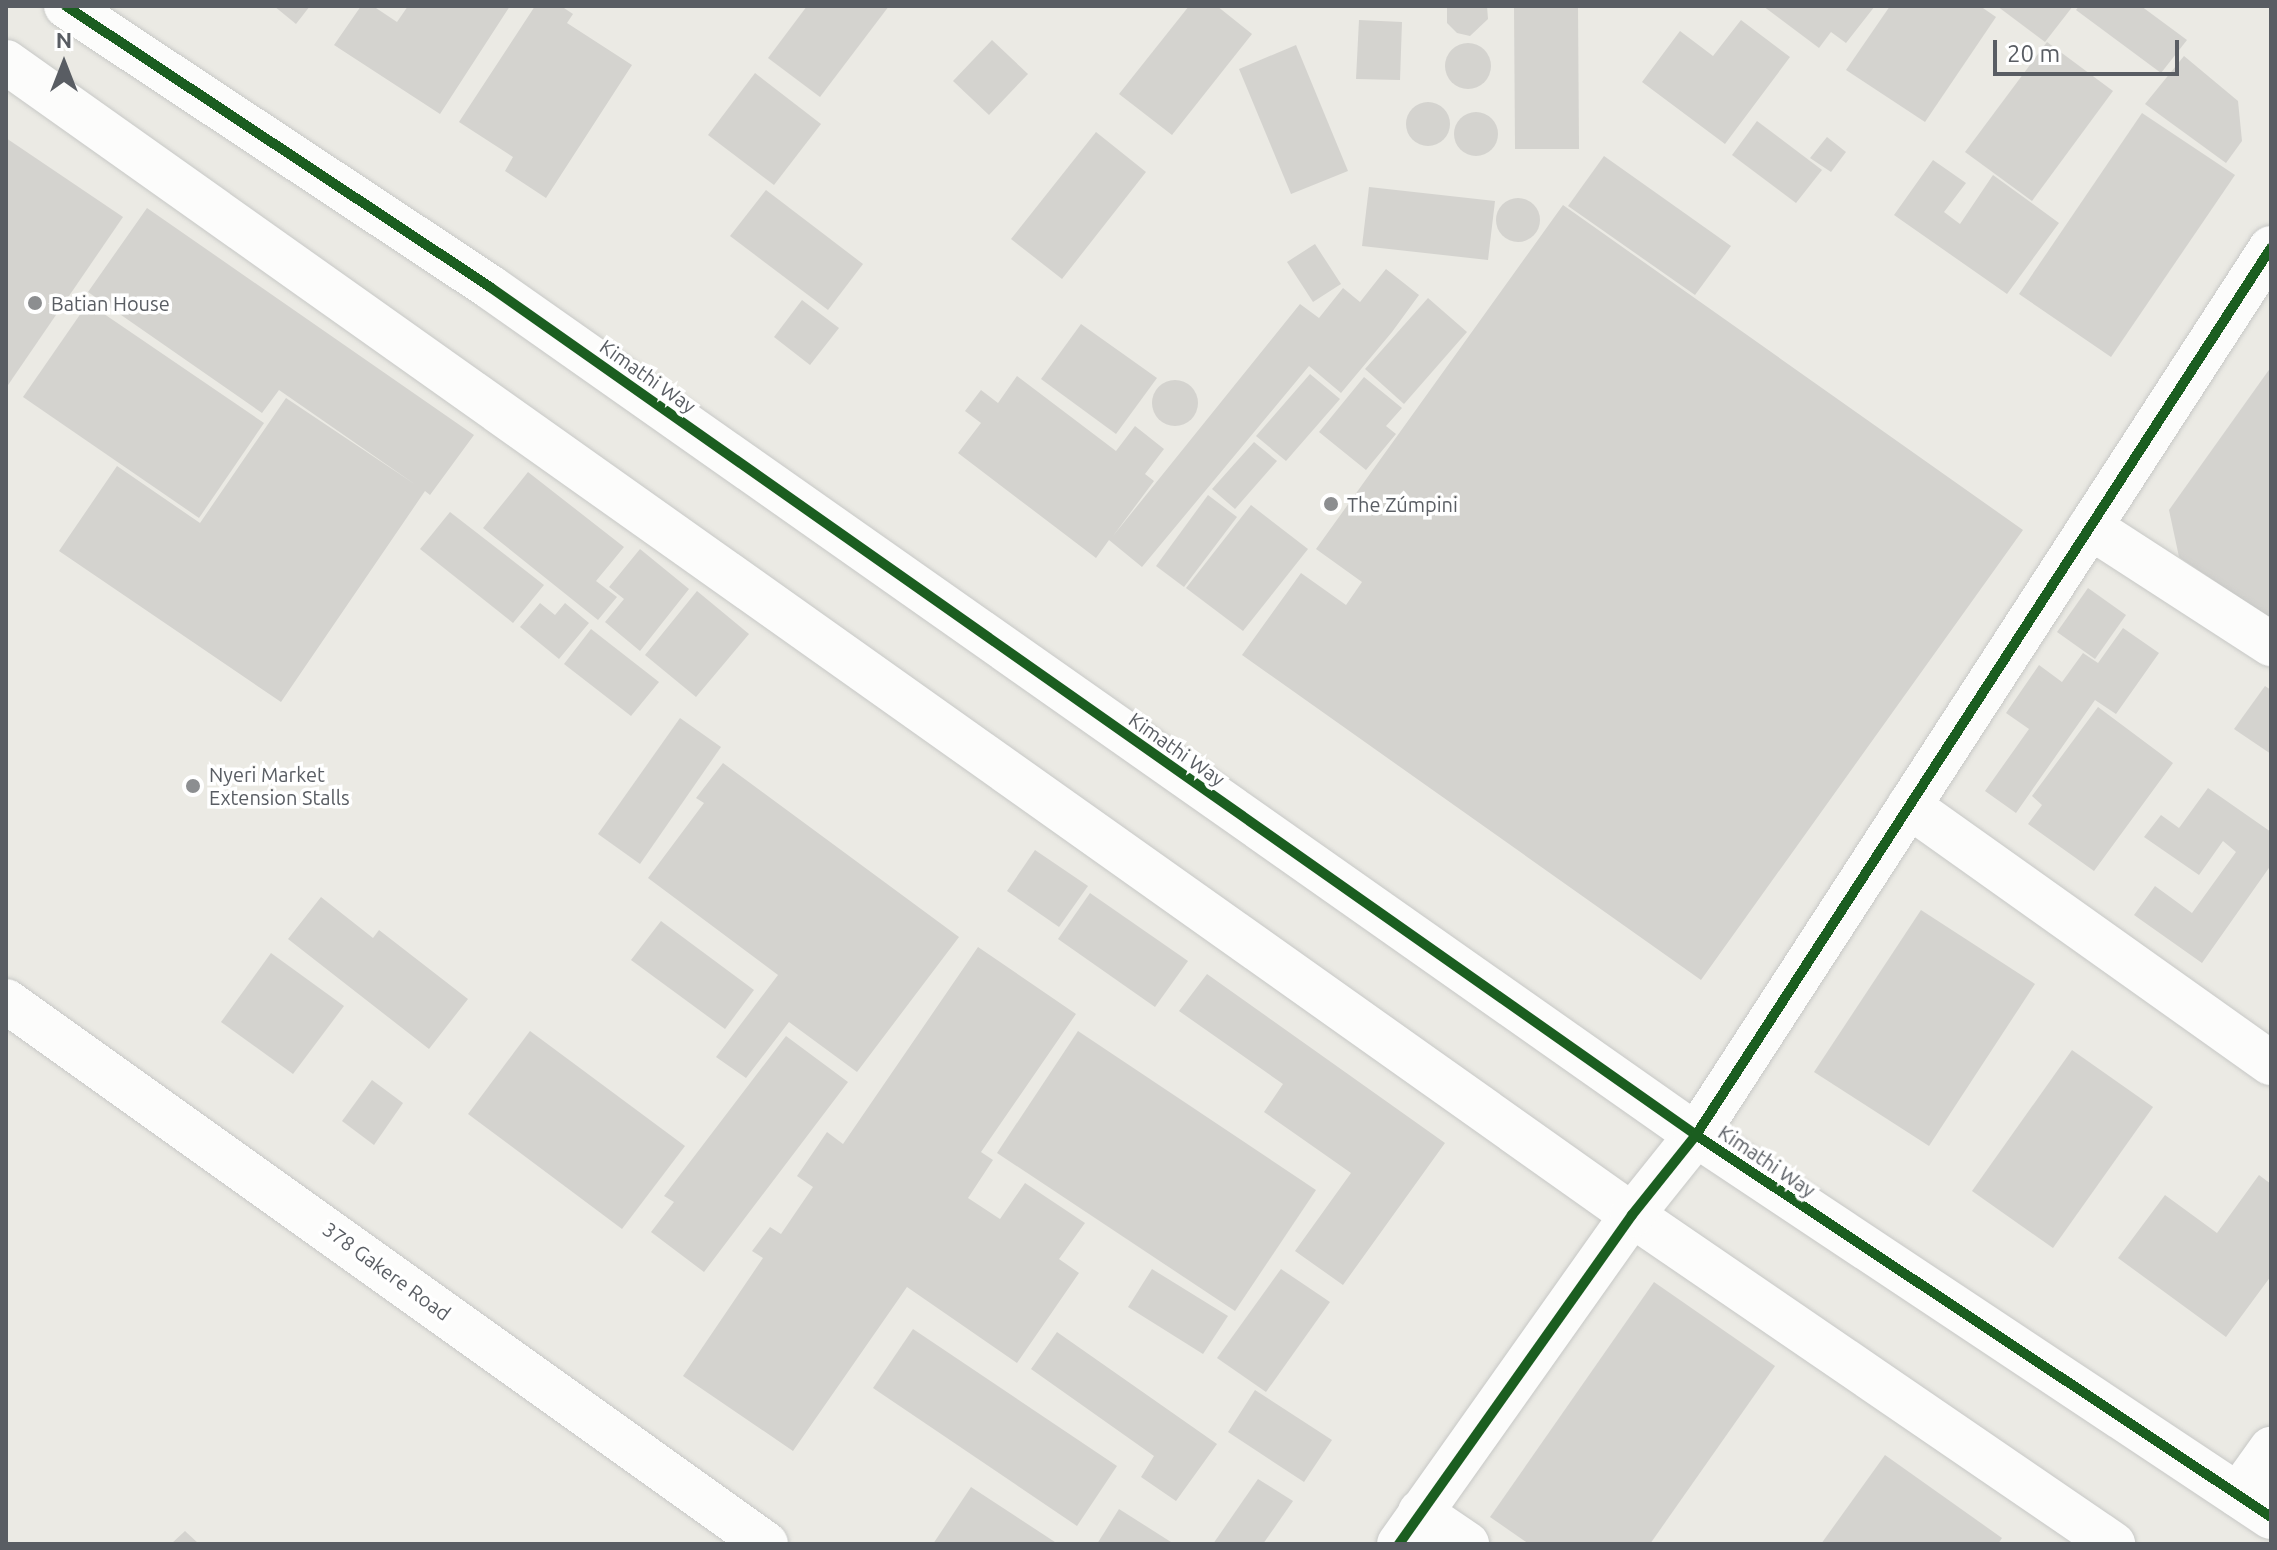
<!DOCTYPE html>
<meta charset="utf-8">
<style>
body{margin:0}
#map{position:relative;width:2277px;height:1550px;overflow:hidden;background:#ebeae4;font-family:Ubuntu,sans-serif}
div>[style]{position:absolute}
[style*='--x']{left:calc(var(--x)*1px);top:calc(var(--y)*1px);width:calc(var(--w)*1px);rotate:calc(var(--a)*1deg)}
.building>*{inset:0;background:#d4d3cf}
.round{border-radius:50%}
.roads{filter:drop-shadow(0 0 2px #c7c8c6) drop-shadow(0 0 2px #c7c8c6)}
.street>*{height:44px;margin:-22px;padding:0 22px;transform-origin:22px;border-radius:22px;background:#fcfcfb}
.cycleway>*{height:10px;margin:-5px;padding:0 5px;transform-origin:5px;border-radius:5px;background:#1b5e20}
.dots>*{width:22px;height:22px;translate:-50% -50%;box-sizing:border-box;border:4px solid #fff;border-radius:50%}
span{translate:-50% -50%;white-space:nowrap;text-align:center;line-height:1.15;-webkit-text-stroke:7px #fff;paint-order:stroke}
.poi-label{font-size:20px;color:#595d63}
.left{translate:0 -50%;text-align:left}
.street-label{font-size:20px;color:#595d63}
.frame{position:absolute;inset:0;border:8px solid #595d63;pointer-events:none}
.north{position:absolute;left:24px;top:24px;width:80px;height:80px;-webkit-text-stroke:6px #fff;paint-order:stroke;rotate:0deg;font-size:22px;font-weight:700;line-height:32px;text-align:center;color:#595d63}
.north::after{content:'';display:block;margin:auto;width:28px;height:36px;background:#595d63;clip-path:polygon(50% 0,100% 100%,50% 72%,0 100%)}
.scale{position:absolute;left:1993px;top:40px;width:186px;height:36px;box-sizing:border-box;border:4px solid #595d63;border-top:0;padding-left:10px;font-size:24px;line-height:28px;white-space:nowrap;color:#595d63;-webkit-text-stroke:6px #fff;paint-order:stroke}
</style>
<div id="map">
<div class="building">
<div style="clip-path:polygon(274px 6px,310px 6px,296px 24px)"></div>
<div style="clip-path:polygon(361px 6px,373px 6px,397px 22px,408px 6px,510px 6px,440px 114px,334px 45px)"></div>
<div style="clip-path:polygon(535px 6px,561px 6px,573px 14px,567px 23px,632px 65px,546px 198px,505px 171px,513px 157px,459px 122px)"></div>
<div style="clip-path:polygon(807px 6px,889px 6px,820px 97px,768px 58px)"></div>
<div style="clip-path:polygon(1189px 6px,1217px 6px,1252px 34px,1172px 135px,1119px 94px)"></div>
<div style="clip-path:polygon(1447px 6px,1487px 6px,1488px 19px,1470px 36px,1457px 33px,1447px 23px)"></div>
<div style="clip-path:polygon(1514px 6px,1578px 6px,1579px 149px,1515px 149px)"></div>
<div style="clip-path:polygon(1763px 6px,1875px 6px,1846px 43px,1831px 32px,1819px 48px)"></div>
<div style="clip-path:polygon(1890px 6px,1980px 6px,1996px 17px,1925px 122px,1846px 70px)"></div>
<div style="clip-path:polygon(1997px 6px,2073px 6px,2045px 42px)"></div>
<div style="clip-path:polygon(2079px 6px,2141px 6px,2187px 40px,2161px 73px,2076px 10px)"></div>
<div style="clip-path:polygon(1359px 20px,1402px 22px,1400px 80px,1356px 79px)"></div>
<div style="clip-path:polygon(1741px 20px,1790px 57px,1725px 144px,1642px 82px,1680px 31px,1713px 56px)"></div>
<div style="clip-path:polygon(992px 40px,1028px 74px,989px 115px,953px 81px)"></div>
<div style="clip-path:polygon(2047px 42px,2113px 91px,2032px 201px,1965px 152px)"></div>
<div class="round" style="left:1445px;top:43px;width:46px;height:46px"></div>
<div style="clip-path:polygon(1296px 45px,1348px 171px,1291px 194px,1239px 69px)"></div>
<div style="clip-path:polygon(2184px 56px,2238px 101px,2242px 141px,2226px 163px,2145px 104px)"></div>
<div style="clip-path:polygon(755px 73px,821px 124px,774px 185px,708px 135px)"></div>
<div class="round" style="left:1406px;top:102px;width:44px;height:44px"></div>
<div class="round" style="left:1454px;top:112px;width:44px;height:44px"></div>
<div style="clip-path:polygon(2142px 113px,2235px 175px,2111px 357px,2019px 294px)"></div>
<div style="clip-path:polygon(1757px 121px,1822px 170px,1796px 203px,1732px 155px)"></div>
<div style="clip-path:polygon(1096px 132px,1146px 172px,1062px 279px,1011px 239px)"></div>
<div style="clip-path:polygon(1827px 137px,1846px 152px,1831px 172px,1810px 158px)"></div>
<div style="clip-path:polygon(6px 138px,123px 217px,6px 388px)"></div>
<div style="clip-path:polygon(1604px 156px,1731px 246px,1695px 295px,1568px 206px)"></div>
<div style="clip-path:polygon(1933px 160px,1966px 183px,1944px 212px,1960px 224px,1993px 175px,2059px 223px,2007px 294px,1894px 215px)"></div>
<div style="clip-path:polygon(1369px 187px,1495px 201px,1488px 260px,1362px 246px)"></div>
<div style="clip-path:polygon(766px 190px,863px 264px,828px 310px,730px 236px)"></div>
<div class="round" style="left:1496px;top:198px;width:44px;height:44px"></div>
<div style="clip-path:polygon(1563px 205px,2023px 530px,1701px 980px,1242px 655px,1301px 573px,1346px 605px,1362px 582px,1316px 549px)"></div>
<div style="clip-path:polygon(147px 208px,474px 435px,430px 495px,425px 491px,281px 702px,59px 551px,117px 466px,200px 523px,286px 398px,416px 485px,279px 390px,262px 413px,88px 292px)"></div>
<div style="clip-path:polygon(1315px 244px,1341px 284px,1313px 302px,1287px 262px)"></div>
<div style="clip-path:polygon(1386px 269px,1419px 295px,1392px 332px,1341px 393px,1309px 366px,1142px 567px,1109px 540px,1096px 558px,958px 453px,981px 423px,965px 411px,981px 390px,998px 403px,1017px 376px,1116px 451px,1135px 426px,1164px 449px,1145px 474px,1154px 481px,1113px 536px,1300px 304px,1319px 318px,1343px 288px,1360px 302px)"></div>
<div style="clip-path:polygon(1428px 298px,1467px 332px,1404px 404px,1365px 369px)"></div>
<div style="clip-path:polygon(802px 300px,839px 328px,810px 365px,774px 337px)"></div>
<div style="clip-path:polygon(88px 303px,264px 423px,199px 518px,23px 397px)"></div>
<div style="clip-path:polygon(1081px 324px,1157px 378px,1116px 434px,1041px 379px)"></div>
<div style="clip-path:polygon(2271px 367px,2271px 619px,2179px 557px,2169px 510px)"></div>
<div style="clip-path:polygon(1310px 374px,1340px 399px,1286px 461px,1256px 436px)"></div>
<div style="clip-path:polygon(1364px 377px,1402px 408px,1386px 426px,1396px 434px,1366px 470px,1319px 432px)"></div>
<div class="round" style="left:1152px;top:380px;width:46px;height:46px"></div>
<div style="clip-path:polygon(1254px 442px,1277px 461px,1235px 509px,1212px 489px)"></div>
<div style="clip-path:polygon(528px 472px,624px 547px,596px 581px,617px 597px,598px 620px,483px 528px)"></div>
<div style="clip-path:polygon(1208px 495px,1237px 517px,1184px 587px,1156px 566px)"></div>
<div style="clip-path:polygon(1251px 505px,1308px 549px,1243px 631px,1186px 588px)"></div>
<div style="clip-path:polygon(450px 512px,544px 585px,513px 623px,420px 549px)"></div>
<div style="clip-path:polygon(640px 549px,689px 589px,640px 651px,605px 622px,624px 599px,609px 587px)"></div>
<div style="clip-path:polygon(2088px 588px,2126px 615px,2095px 659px,2057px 632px)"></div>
<div style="clip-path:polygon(697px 591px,749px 634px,696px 697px,645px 655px)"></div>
<div style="clip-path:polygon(540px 603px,555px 615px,565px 603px,589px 623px,559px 659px,520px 627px)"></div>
<div style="clip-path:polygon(2123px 628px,2159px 653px,2116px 714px,2095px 700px,2016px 813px,1985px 791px,2029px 729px,2006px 713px,2039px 665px,2062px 682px,2083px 653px,2098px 663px)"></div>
<div style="clip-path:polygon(591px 629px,659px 682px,631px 716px,564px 664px)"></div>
<div style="clip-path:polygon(2265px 686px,2271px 690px,2271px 754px,2234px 729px)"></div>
<div style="clip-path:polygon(2098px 707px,2173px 763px,2094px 871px,2028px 824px,2042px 805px,2032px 796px)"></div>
<div style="clip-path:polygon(680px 718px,721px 747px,640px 864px,598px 834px)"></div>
<div style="clip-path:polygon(723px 763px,959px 937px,857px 1072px,789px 1022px,746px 1078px,716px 1057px,778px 975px,648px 878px,704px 803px,696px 798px)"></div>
<div style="clip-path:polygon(2208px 788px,2271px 832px,2271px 865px,2202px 963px,2134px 915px,2155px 886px,2192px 913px,2236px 852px,2223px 841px,2199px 875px,2144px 837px,2161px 815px,2179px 828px)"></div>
<div style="clip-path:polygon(1035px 850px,1088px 886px,1059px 927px,1007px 891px)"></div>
<div style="clip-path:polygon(1090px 893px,1188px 961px,1155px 1007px,1058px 939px)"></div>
<div style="clip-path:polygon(321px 897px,373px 938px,379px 930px,468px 999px,429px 1049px,288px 939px)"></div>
<div style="clip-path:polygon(1921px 910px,2035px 984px,1929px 1146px,1814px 1072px)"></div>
<div style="clip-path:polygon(661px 921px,754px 990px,725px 1029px,631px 960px)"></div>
<div style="clip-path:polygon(978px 947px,1076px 1014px,981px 1152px,993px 1160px,968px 1198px,1000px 1219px,1025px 1183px,1085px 1223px,1059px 1259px,1079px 1273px,1017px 1363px,907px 1287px,793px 1451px,683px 1376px,763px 1258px,752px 1251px,770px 1227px,781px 1234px,813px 1187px,797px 1176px,827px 1132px,843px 1144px)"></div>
<div style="clip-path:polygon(271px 953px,344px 1006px,293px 1074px,221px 1022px)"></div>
<div style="clip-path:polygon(1207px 974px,1445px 1143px,1343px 1285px,1295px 1251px,1351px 1173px,1264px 1112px,1283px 1084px,1179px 1011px)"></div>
<div style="clip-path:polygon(530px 1031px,685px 1146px,622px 1229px,468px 1114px)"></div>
<div style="clip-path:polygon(1078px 1031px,1316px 1190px,1235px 1311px,997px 1153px)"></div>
<div style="clip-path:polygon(786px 1036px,848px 1082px,704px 1272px,651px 1232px,674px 1202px,664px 1196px)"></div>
<div style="clip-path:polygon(2072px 1050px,2153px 1107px,2053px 1248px,1972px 1191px)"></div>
<div style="clip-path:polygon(372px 1080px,403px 1103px,374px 1145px,342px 1121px)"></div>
<div style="clip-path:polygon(2259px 1175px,2271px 1184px,2271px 1276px,2226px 1337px,2118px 1258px,2165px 1195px,2217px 1233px)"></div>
<div style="clip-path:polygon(1152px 1269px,1228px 1316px,1203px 1354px,1128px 1307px)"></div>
<div style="clip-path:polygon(1281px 1269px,1330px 1302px,1266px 1392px,1217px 1358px)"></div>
<div style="clip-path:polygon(1654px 1282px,1775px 1366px,1650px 1544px,1529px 1544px,1490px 1517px)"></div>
<div style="clip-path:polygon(913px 1329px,1117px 1466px,1077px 1526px,873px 1388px)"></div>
<div style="clip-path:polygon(1057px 1332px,1217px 1444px,1176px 1501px,1141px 1477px,1154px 1456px,1031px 1369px)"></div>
<div style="clip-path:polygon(1255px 1390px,1332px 1440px,1304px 1482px,1228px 1432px)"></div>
<div style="clip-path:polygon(1885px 1455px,2002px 1538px,1998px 1544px,1821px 1544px)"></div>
<div style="clip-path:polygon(1258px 1479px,1293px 1501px,1263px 1544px,1213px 1544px)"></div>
<div style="clip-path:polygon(971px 1487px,1058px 1544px,933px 1544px)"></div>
<div style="clip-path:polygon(1119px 1509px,1171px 1542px,1097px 1544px)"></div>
<div style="clip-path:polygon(185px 1531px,199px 1544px,171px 1544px)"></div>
</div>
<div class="roads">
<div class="street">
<div style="--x:66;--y:6;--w:509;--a:33.53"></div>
<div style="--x:490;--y:287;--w:1474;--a:35.11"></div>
<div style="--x:1696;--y:1135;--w:690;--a:33.6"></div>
<div style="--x:6;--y:62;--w:1993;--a:35.34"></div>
<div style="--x:1632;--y:1215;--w:583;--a:34.37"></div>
<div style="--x:2090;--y:527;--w:216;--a:32.9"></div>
<div style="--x:1909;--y:806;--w:444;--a:35.4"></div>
<div style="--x:6;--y:1001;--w:934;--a:35.54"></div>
<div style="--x:2238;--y:1495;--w:57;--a:-54.3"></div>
<div style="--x:1420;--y:1512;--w:57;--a:34.2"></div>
<div style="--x:1399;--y:1544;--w:403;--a:-54.7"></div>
<div style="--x:1632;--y:1215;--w:102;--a:-51.3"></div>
<div style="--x:1696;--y:1135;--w:1057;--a:-57.05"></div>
</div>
</div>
<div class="cycleway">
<div style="--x:66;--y:6;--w:509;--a:33.53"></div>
<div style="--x:490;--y:287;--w:1474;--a:35.11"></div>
<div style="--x:1696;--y:1135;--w:690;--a:33.6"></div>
<div style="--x:1399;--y:1544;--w:403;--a:-54.7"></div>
<div style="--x:1632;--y:1215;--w:102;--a:-51.3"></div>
<div style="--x:1696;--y:1135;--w:1057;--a:-57.05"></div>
</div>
<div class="dots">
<div style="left:35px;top:303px;background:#8c8e90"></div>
<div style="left:1331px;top:504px;background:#8c8e90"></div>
<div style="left:193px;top:786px;background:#8c8e90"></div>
</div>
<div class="poi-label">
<span class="left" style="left:51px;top:303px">Batian House</span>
<span class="left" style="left:1347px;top:504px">The Zúmpini</span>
<span class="left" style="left:209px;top:786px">Nyeri Market<br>Extension Stalls</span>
</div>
<div class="street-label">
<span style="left:648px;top:376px;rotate:35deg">Kimathi Way</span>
<span style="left:1177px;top:749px;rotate:35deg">Kimathi Way</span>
<span style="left:1767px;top:1161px;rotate:34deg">Kimathi Way</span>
<span style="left:387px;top:1271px;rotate:36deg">378 Gakere Road</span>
</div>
<div class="frame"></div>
<div class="north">N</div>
<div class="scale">20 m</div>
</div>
